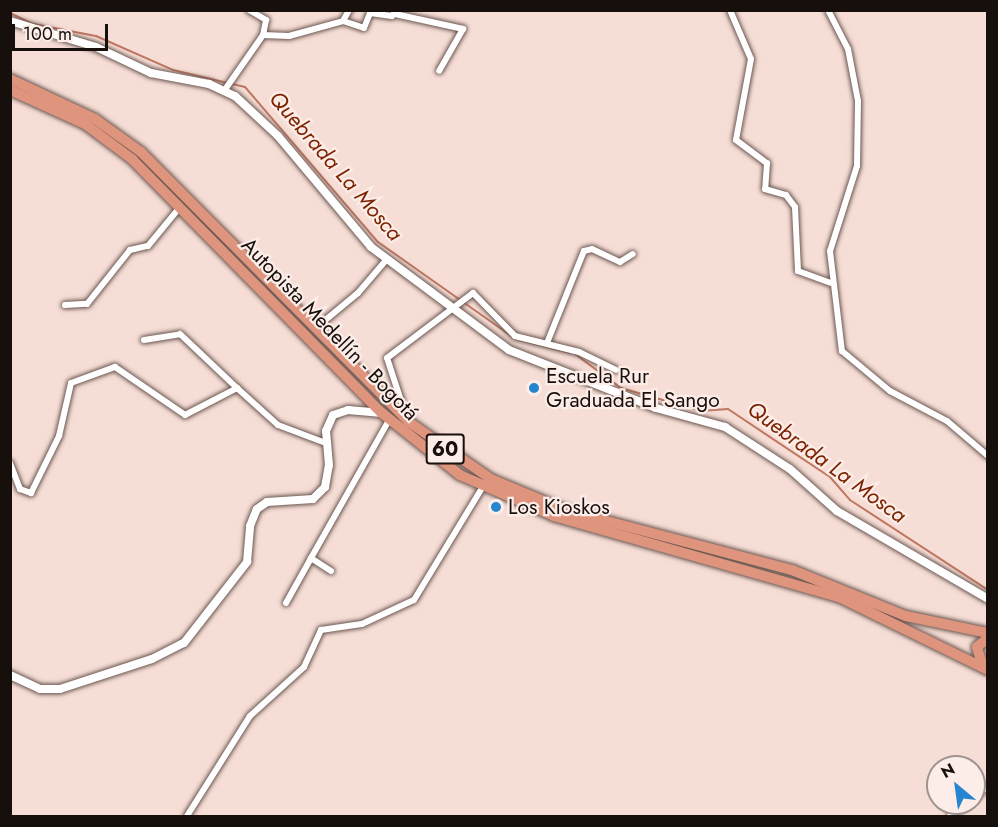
<!DOCTYPE html>
<meta charset="utf-8">
<style>
body{margin:0}
#map{position:relative;width:998px;height:827px;overflow:hidden;background:#f6ded6;font-family:Jost,sans-serif}
div>[style]{position:absolute}
[style*='--x']{left:calc(var(--x)*1px);top:calc(var(--y)*1px);width:calc(var(--w)*1px);rotate:calc(var(--a)*1deg)}
.stream>*{height:2px;margin:-1px;padding:0 1px;transform-origin:1px;border-radius:1px;background:#c0765f}
.roads{filter:drop-shadow(0 0 2px #6b5751) drop-shadow(0 0 2px #6b5751)}
.street>*{height:6px;margin:-3px;padding:0 3px;transform-origin:3px;border-radius:3px;background:#fff}
.secondary>*{height:8px;margin:-4px;padding:0 4px;transform-origin:4px;border-radius:4px;background:#fff}
.highway>*{height:10px;margin:-5px;padding:0 5px;transform-origin:5px;border-radius:5px;background:#de947d}
.dots>*{width:16px;height:16px;translate:-50% -50%;box-sizing:border-box;border:3px solid #fcede8;border-radius:50%}
span{translate:-50% -50%;white-space:nowrap;text-align:center;line-height:1.15;-webkit-text-stroke:4.5px #fcede8;paint-order:stroke}
.shield-label span{padding:2px 4px;background:#fcede8;border:2px solid;border-radius:4px;-webkit-text-stroke-width:0}
.shield-label{font-size:20px;color:#160f0c;font-weight:700}
.street-label{font-size:21px;color:#160f0c}
.poi-label{font-size:21px;color:#160f0c}
.left{translate:0 -50%;text-align:left}
.water-label{font-size:22px;color:#7d2300;font-style:italic}
.frame{position:absolute;inset:0;border:12px solid #160f0c;pointer-events:none}
.north{position:absolute;left:926px;top:755px;width:60px;height:60px;box-sizing:border-box;background:#fcede8;border:2px solid #a09490;border-radius:50%;rotate:331deg;font-size:16px;font-weight:700;line-height:24px;text-align:center;color:#160f0c}
.north::after{content:'';display:block;margin:auto;width:21px;height:27px;background:#2685d1;clip-path:polygon(50% 0,100% 100%,50% 72%,0 100%)}
.scale{position:absolute;left:12px;top:24px;width:96px;height:27px;box-sizing:border-box;border:3px solid #160f0c;border-top:0;padding-left:8px;font-size:18px;line-height:21px;white-space:nowrap;color:#160f0c;-webkit-text-stroke:4px #fcede8;paint-order:stroke}
</style>
<div id="map">
<div class="stream">
<div style="--x:10;--y:13;--w:25;--a:26"></div>
<div style="--x:33;--y:24;--w:64;--a:10.8"></div>
<div style="--x:96;--y:36;--w:84;--a:23.8"></div>
<div style="--x:173;--y:70;--w:74;--a:13.3"></div>
<div style="--x:245;--y:87;--w:204;--a:49.4"></div>
<div style="--x:378;--y:242;--w:166;--a:35.2"></div>
<div style="--x:520;--y:340;--w:52;--a:14.6"></div>
<div style="--x:575;--y:354;--w:57;--a:36.5"></div>
<div style="--x:621;--y:388;--w:83;--a:16"></div>
<div style="--x:701;--y:411;--w:27;--a:-4"></div>
<div style="--x:728;--y:409;--w:123;--a:33.7"></div>
<div style="--x:830;--y:477;--w:30;--a:49"></div>
<div style="--x:850;--y:500;--w:165;--a:33.1"></div>
</div>
<div class="roads">
<div class="street">
<div style="--x:249;--y:10;--w:20;--a:30"></div>
<div style="--x:266;--y:20;--w:15;--a:101"></div>
<div style="--x:730;--y:10;--w:53;--a:66.8"></div>
<div style="--x:751;--y:59;--w:82;--a:100.5"></div>
<div style="--x:736;--y:140;--w:39;--a:37"></div>
<div style="--x:767;--y:163;--w:26;--a:94"></div>
<div style="--x:765;--y:189;--w:22;--a:16"></div>
<div style="--x:786;--y:195;--w:15;--a:53"></div>
<div style="--x:795;--y:207;--w:64;--a:87.3"></div>
<div style="--x:798;--y:271;--w:35;--a:20"></div>
<div style="--x:828;--y:10;--w:44;--a:62.9"></div>
<div style="--x:848;--y:49;--w:53;--a:79.1"></div>
<div style="--x:858;--y:101;--w:65;--a:90.9"></div>
<div style="--x:857;--y:166;--w:89;--a:107.6"></div>
<div style="--x:830;--y:251;--w:101;--a:83.2"></div>
<div style="--x:842;--y:351;--w:62;--a:39.8"></div>
<div style="--x:890;--y:391;--w:64;--a:27.8"></div>
<div style="--x:947;--y:421;--w:54;--a:40.5"></div>
<div style="--x:395;--y:14;--w:70;--a:12.4"></div>
<div style="--x:463;--y:29;--w:48;--a:119.7"></div>
<div style="--x:343;--y:21;--w:13;--a:-61"></div>
<div style="--x:224;--y:91;--w:68;--a:-55.1"></div>
<div style="--x:263;--y:35;--w:26;--a:2"></div>
<div style="--x:289;--y:36;--w:56;--a:-15.5"></div>
<div style="--x:343;--y:21;--w:22;--a:18"></div>
<div style="--x:364;--y:28;--w:16;--a:-68"></div>
<div style="--x:370;--y:13;--w:22;--a:8"></div>
<div style="--x:392;--y:16;--w:7;--a:-56"></div>
<div style="--x:65;--y:305;--w:22;--a:-3"></div>
<div style="--x:87;--y:304;--w:69;--a:-51.5"></div>
<div style="--x:130;--y:250;--w:18;--a:-13"></div>
<div style="--x:148;--y:246;--w:50;--a:-50.6"></div>
<div style="--x:317;--y:327;--w:53;--a:-39.7"></div>
<div style="--x:358;--y:293;--w:45;--a:-49.5"></div>
<div style="--x:144;--y:340;--w:36;--a:-9"></div>
<div style="--x:180;--y:334;--w:79;--a:43.5"></div>
<div style="--x:547;--y:343;--w:99;--a:-68.1"></div>
<div style="--x:584;--y:251;--w:8;--a:-14"></div>
<div style="--x:592;--y:249;--w:31;--a:25"></div>
<div style="--x:620;--y:262;--w:15;--a:-32"></div>
<div style="--x:406;--y:416;--w:61;--a:-108.1"></div>
<div style="--x:387;--y:358;--w:108;--a:-37.1"></div>
<div style="--x:473;--y:293;--w:60;--a:45.7"></div>
<div style="--x:515;--y:336;--w:66;--a:14"></div>
<div style="--x:579;--y:352;--w:41;--a:25.9"></div>
<div style="--x:10;--y:463;--w:28;--a:69"></div>
<div style="--x:20;--y:489;--w:12;--a:20"></div>
<div style="--x:31;--y:493;--w:64;--a:-63.8"></div>
<div style="--x:59;--y:436;--w:54;--a:-77.2"></div>
<div style="--x:71;--y:383;--w:47;--a:-20"></div>
<div style="--x:115;--y:367;--w:85;--a:34.4"></div>
<div style="--x:185;--y:415;--w:59;--a:-27.4"></div>
<div style="--x:237;--y:388;--w:55;--a:42.1"></div>
<div style="--x:278;--y:425;--w:51;--a:20.6"></div>
<div style="--x:331;--y:571;--w:24;--a:-147"></div>
<div style="--x:311;--y:558;--w:159;--a:-60.5"></div>
<div style="--x:286;--y:603;--w:51;--a:-60.9"></div>
<div style="--x:974;--y:798;--w:18;--a:-41"></div>
<div style="--x:187;--y:816;--w:118;--a:-57.8"></div>
<div style="--x:250;--y:716;--w:73;--a:-42.2"></div>
<div style="--x:304;--y:667;--w:41;--a:-65.3"></div>
<div style="--x:321;--y:630;--w:41;--a:-8.3"></div>
<div style="--x:362;--y:624;--w:57;--a:-24.8"></div>
<div style="--x:414;--y:600;--w:131;--a:-58.7"></div>
<div style="--x:950;--y:816;--w:21;--a:-37"></div>
</div>
<div class="secondary">
<div style="--x:10;--y:21;--w:90;--a:16.8"></div>
<div style="--x:96;--y:47;--w:61;--a:25.3"></div>
<div style="--x:151;--y:73;--w:59;--a:10.7"></div>
<div style="--x:209;--y:84;--w:29;--a:25"></div>
<div style="--x:235;--y:96;--w:59;--a:42.9"></div>
<div style="--x:278;--y:136;--w:145;--a:50"></div>
<div style="--x:371;--y:247;--w:172;--a:36.7"></div>
<div style="--x:509;--y:350;--w:158;--a:21.5"></div>
<div style="--x:656;--y:408;--w:72;--a:15.4"></div>
<div style="--x:725;--y:427;--w:77;--a:32.9"></div>
<div style="--x:790;--y:469;--w:63;--a:41.8"></div>
<div style="--x:837;--y:511;--w:175;--a:30.2"></div>
<div style="--x:10;--y:675;--w:33;--a:25"></div>
<div style="--x:40;--y:689;--w:20;--a:0"></div>
<div style="--x:60;--y:689;--w:97;--a:-18.1"></div>
<div style="--x:152;--y:659;--w:36;--a:-27"></div>
<div style="--x:184;--y:643;--w:103;--a:-52.1"></div>
<div style="--x:247;--y:562;--w:36;--a:-85"></div>
<div style="--x:250;--y:526;--w:18;--a:-68"></div>
<div style="--x:257;--y:509;--w:12;--a:-35"></div>
<div style="--x:267;--y:502;--w:46;--a:-3.7"></div>
<div style="--x:313;--y:499;--w:17;--a:-45"></div>
<div style="--x:325;--y:487;--w:22;--a:-80"></div>
<div style="--x:329;--y:465;--w:34;--a:-95"></div>
<div style="--x:326;--y:431;--w:17;--a:-66"></div>
<div style="--x:333;--y:415;--w:16;--a:-18"></div>
<div style="--x:348;--y:410;--w:34;--a:5"></div>
</div>
<div class="highway">
<div style="--x:10;--y:79;--w:94;--a:25.2"></div>
<div style="--x:95;--y:119;--w:57;--a:35.7"></div>
<div style="--x:141;--y:152;--w:380;--a:45.2"></div>
<div style="--x:409;--y:422;--w:100;--a:34.8"></div>
<div style="--x:491;--y:479;--w:80;--a:22.7"></div>
<div style="--x:565;--y:510;--w:235;--a:14.8"></div>
<div style="--x:792;--y:570;--w:123;--a:22"></div>
<div style="--x:906;--y:616;--w:84;--a:11.7"></div>
<div style="--x:10;--y:90;--w:82;--a:24.4"></div>
<div style="--x:85;--y:124;--w:59;--a:36.7"></div>
<div style="--x:132;--y:159;--w:356;--a:45.5"></div>
<div style="--x:382;--y:413;--w:100;--a:38.5"></div>
<div style="--x:460;--y:475;--w:103;--a:23.6"></div>
<div style="--x:554;--y:516;--w:296;--a:15.9"></div>
<div style="--x:839;--y:597;--w:166;--a:26.1"></div>
<div style="--x:983;--y:667;--w:21;--a:-107"></div>
<div style="--x:977;--y:647;--w:14;--a:-39"></div>
</div>
</div>
<div class="dots">
<div style="left:534px;top:388px;background:#2685d1"></div>
<div style="left:496px;top:507px;background:#2685d1"></div>
</div>
<div class="shield-label">
<span style="left:445px;top:449px">60</span>
</div>
<div class="street-label">
<span style="left:330px;top:329px;rotate:46deg">Autopista Medellín - Bogotá</span>
</div>
<div class="poi-label">
<span class="left" style="left:546px;top:388px">Escuela Rur<br>Graduada El Sango</span>
<span class="left" style="left:508px;top:507px">Los Kioskos</span>
</div>
<div class="water-label">
<span style="left:336px;top:166px;rotate:49deg">Quebrada La Mosca</span>
<span style="left:827px;top:462px;rotate:36deg">Quebrada La Mosca</span>
</div>
<div class="frame"></div>
<div class="north">N</div>
<div class="scale">100 m</div>
</div>
